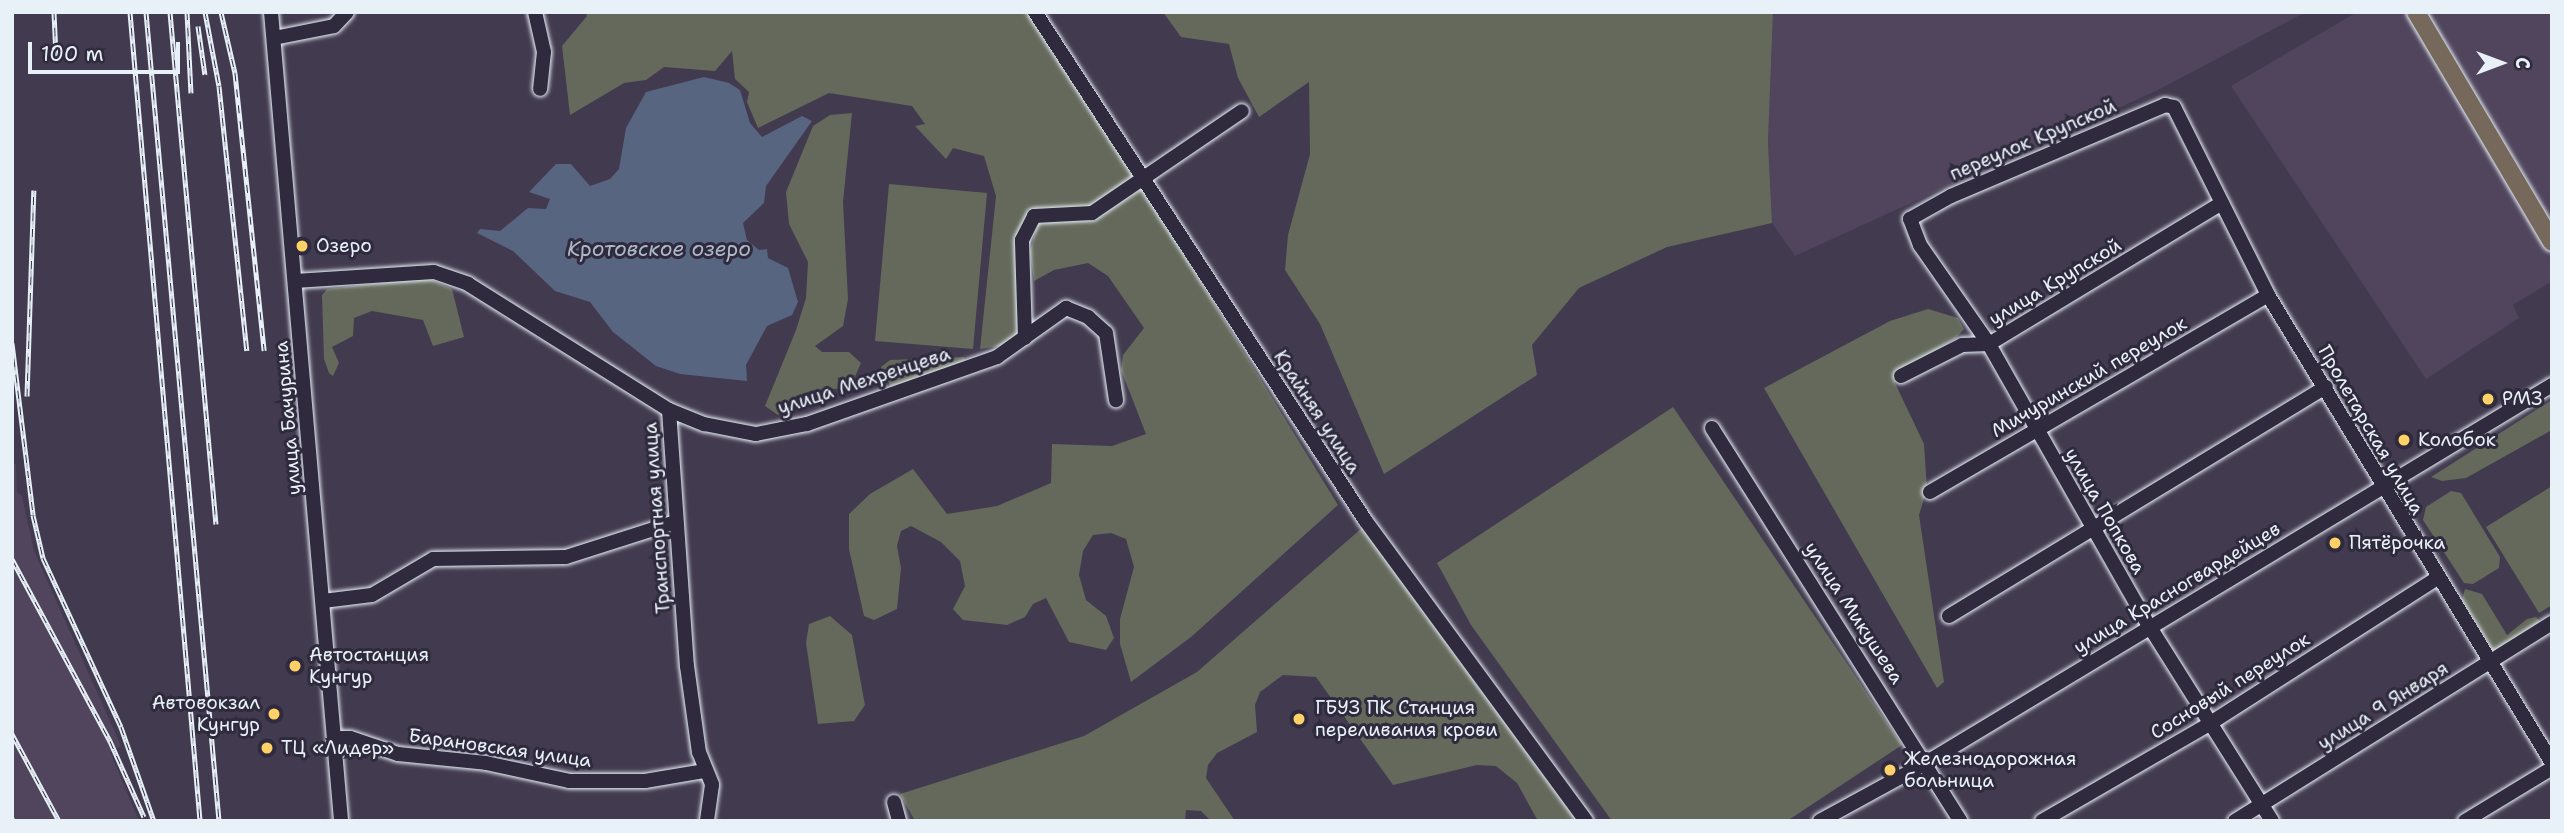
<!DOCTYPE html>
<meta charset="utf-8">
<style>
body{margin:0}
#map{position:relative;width:2564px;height:833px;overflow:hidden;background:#423a4f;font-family:"Shantell Sans",sans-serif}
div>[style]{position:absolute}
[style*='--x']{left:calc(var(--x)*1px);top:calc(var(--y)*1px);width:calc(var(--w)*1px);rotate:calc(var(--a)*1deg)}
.built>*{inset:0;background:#50455c}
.green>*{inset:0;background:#64695b}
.water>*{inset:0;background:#576581}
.roads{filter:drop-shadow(0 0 2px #e8f1f8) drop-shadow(0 0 2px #e8f1f8)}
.minor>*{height:14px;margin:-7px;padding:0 7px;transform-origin:7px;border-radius:7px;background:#2f2a3d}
.major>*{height:18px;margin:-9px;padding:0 9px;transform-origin:9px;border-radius:9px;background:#76695c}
.rail>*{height:5px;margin-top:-2.5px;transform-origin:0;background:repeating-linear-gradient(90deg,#2f2a3d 0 8px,#e8f1f8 0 16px);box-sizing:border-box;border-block:2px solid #e8f1f8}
.dots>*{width:19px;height:19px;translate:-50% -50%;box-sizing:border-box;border:4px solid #2f2a3d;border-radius:50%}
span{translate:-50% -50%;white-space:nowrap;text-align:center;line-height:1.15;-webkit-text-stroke:6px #2f2a3d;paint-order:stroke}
.street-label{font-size:19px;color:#e8f1f8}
.poi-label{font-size:19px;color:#e8f1f8}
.left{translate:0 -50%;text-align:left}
.right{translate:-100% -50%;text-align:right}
.water-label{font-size:21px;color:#aeb9c8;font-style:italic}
.frame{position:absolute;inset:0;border:14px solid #e8f1f8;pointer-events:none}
.north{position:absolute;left:2466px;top:28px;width:70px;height:70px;-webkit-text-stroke:5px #2f2a3d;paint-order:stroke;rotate:90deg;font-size:19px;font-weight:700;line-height:28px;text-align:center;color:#e8f1f8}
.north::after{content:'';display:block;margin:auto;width:24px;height:32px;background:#e8f1f8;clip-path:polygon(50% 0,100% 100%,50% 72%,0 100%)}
.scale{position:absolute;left:28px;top:42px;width:152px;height:32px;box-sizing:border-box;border:4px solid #e8f1f8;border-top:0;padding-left:9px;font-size:21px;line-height:24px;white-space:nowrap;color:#e8f1f8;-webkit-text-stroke:5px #2f2a3d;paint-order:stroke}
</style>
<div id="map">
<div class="built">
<div style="clip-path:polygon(1773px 12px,2306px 12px,2158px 90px,1795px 256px,1772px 223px,1768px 142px)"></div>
<div style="clip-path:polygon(2357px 12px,2409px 12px,2552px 253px,2552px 281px,2513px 305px,2519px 318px,2426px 379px,2231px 86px)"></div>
<div style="clip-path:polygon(2427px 12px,2552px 12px,2552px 221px)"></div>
<div style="clip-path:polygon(12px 464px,16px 464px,17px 492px,22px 496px,34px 551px,121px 746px,110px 752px,139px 821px,12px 821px)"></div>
</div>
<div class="green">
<div style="clip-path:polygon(585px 12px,1027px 12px,1137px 176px,1090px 208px,1031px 212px,1017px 335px,1001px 346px,980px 349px,996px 196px,984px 156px,953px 148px,946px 159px,915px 126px,925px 124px,912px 106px,829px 93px,758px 128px,747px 102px,749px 92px,735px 79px,732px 51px,715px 71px,664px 67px,646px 80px,624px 83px,570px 115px,562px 46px,587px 16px)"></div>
<div style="clip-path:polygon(1163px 12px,1773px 12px,1768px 142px,1772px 223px,1667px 247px,1579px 288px,1532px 345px,1537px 375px,1384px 474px,1320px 324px,1285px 270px,1288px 235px,1310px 154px,1309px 82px,1259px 117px,1238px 78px,1229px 44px,1181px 37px)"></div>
<div style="clip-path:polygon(852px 113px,843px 202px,848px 299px,843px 326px,815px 346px,822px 352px,849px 352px,861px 363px,850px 388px,814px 390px,796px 396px,778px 415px,765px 406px,796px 330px,806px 298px,808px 262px,789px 224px,786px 192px,813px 126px,830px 115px)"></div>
<div style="clip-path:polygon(889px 184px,987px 193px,973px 349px,875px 341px)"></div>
<div style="clip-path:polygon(1143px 188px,1338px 505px,1191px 637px,1131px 682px,1120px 644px,1120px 619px,1134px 567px,1126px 539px,1111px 533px,1093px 535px,1083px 551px,1079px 575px,1086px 600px,1106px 616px,1114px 638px,1106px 650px,1069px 642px,1046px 598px,1033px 604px,1025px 617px,1007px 625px,963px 620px,953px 609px,965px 586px,960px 561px,941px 542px,911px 526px,901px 531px,897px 546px,901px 568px,897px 609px,874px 620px,864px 616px,849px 549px,849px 514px,870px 494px,913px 469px,947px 514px,997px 506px,1051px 483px,1052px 444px,1112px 446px,1146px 434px,1121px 370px,1123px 355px,1144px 328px,1108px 276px,1088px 263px,1054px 270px,1034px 281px,1030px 252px,1037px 225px,1051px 220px,1093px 221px)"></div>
<div style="clip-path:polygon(427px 278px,452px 289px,464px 337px,433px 346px,423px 320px,372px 311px,354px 318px,353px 336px,332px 347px,339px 363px,333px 376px,329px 373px,324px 359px,322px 295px,327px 289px)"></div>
<div style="clip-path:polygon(1928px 309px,1958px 318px,1964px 329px,1956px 338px,1898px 373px,1895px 383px,1924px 444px,1927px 489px,1919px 515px,1944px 682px,1937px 688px,1764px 388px,1890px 321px)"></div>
<div style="clip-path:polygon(964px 357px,966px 364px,891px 387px,881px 367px,890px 360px)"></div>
<div style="clip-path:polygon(2552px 400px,2552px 430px,2466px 478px,2442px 481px,2431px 477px)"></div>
<div style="clip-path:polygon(1673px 407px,1902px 745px,1787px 821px,1612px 821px,1471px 625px,1437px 563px)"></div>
<div style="clip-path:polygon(2552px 486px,2552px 605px,2539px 613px,2486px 527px)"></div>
<div style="clip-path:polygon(2451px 491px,2461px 493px,2500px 557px,2499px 568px,2473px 584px,2464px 583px,2423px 520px,2426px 507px)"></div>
<div style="clip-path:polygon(1362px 528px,1577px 821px,1538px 821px,1517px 783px,1496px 766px,1477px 765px,1393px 785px,1316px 677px,1283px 675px,1260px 692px,1255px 705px,1257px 732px,1217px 753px,1208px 765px,1206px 778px,1235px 821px,1211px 821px,1201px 811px,1186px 810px,1185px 821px,915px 821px,900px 794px,1084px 736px,1197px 672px)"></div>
<div style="clip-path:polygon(2465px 589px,2482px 594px,2507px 635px,2527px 619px,2536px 617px,2543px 625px,2501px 652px,2493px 650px,2462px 600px)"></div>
<div style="clip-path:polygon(830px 616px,852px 635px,865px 705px,854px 721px,818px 724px,806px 643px,809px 624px)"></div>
</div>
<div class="water">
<div style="clip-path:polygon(704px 77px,729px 83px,740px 90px,750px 123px,762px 137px,802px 116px,812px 121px,766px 186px,764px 203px,743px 223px,747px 240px,759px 250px,767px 249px,768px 258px,788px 268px,798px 302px,792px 315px,767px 326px,746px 365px,747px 381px,680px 374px,656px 366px,613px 332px,590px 302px,555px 291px,513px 251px,477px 233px,480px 229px,500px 231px,528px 208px,546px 209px,550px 199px,529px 192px,556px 164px,571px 164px,590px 186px,610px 179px,619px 169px,626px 128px,646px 92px)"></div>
</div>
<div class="roads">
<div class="minor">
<div style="--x:271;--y:12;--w:812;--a:85.05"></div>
<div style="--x:535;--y:12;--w:41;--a:77.3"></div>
<div style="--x:544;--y:52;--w:37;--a:96"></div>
<div style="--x:1035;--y:12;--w:606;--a:56.99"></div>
<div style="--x:1365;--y:520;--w:373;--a:53.7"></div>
<div style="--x:274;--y:38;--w:61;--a:-11.3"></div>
<div style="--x:334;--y:26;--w:19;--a:-47"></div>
<div style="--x:295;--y:281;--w:139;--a:-3.7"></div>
<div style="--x:434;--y:272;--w:36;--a:19"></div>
<div style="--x:468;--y:284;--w:237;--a:32.1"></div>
<div style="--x:669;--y:410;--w:38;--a:22"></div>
<div style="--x:704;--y:424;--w:53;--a:10.9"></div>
<div style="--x:756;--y:434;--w:52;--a:-11.1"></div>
<div style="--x:807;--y:424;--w:201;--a:-19.4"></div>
<div style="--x:997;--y:357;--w:85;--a:-35.4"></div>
<div style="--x:1066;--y:308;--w:24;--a:22"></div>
<div style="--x:1088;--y:317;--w:24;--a:42"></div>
<div style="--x:1106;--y:333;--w:68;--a:81.5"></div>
<div style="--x:1025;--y:338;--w:98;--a:-91.8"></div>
<div style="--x:1022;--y:240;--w:27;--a:-63"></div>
<div style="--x:1034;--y:216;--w:58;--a:-3"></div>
<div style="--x:1092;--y:213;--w:181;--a:-34.2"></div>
<div style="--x:1901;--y:376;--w:68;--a:-26.9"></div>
<div style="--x:1962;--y:345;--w:27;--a:-2"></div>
<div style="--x:1989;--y:344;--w:272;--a:-31.2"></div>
<div style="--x:669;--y:410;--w:257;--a:86"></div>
<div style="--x:687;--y:666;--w:87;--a:82.1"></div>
<div style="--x:699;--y:752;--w:35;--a:68"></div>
<div style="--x:712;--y:785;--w:36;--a:98"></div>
<div style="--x:1712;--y:428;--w:465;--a:57.7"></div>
<div style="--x:1930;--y:492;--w:391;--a:-30.2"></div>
<div style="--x:323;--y:601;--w:49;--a:-7"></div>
<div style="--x:372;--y:595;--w:71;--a:-30.5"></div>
<div style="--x:433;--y:559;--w:133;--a:-0.9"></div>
<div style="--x:566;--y:557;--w:115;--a:-17.7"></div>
<div style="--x:1949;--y:616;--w:441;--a:-31.3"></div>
<div style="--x:334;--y:738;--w:16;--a:0"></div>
<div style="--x:350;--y:738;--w:51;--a:18.4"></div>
<div style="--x:398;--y:754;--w:88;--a:5.8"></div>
<div style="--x:486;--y:763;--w:85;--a:12.2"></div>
<div style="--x:569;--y:781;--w:76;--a:0"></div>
<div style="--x:645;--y:781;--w:61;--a:-9.5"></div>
<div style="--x:894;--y:802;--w:20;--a:75"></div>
<div style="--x:1820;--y:821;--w:119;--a:-28.7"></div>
<div style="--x:1924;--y:764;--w:734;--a:-31.11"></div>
<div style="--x:2042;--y:821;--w:193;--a:-30.1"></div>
<div style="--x:2209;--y:724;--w:269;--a:-32.6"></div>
<div style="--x:2235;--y:821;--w:374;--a:-32"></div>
<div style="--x:2272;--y:821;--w:231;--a:-122.2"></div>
<div style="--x:2149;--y:626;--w:324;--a:-119.6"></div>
<div style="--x:1989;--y:344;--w:121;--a:-124.9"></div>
<div style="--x:1920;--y:245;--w:28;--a:-111"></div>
<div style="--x:1910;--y:219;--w:47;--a:-29.3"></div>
<div style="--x:1951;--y:196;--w:233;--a:-23"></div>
<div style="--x:2165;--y:105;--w:9;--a:13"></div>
<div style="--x:2174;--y:107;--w:210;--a:63.4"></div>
<div style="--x:2268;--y:295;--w:547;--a:58.75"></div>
<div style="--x:2465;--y:821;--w:102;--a:-31.3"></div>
</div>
<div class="major">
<div style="--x:2416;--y:12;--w:267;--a:59.4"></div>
</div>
</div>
<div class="rail">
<div style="--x:54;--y:12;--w:44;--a:87.4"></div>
<div style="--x:130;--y:12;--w:812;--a:85.05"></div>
<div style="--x:146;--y:12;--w:812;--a:84.84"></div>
<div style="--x:170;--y:12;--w:514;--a:84.87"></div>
<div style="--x:187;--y:12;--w:81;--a:87.2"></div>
<div style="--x:205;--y:12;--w:75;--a:79.3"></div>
<div style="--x:219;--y:86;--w:266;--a:84"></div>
<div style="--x:221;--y:12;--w:63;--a:77.1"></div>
<div style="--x:235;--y:73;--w:279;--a:84"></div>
<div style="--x:198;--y:26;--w:49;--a:81.9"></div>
<div style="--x:12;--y:343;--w:173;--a:83"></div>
<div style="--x:33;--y:515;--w:44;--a:76.9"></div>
<div style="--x:43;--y:558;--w:186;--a:65.2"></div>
<div style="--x:121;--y:727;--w:100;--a:70.7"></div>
<div style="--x:27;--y:396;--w:206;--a:-88.1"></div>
<div style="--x:12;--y:559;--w:207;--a:61.7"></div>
<div style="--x:110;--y:741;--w:83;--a:65.9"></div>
<div style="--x:12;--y:734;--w:99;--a:61.6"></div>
<div style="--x:12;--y:818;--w:3;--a:72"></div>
</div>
<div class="dots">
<div style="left:302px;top:246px;background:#ffd166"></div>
<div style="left:2488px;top:399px;background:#ffd166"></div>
<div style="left:2404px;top:440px;background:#ffd166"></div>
<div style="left:2335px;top:543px;background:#ffd166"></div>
<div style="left:295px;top:666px;background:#ffd166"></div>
<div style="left:274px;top:714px;background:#ffd166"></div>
<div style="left:1299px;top:719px;background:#ffd166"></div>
<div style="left:267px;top:748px;background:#ffd166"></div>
<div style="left:1890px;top:770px;background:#ffd166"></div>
</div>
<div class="street-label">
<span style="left:2033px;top:140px;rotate:-23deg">переулок Крупской</span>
<span style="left:2055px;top:282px;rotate:-31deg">улица Крупской</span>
<span style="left:2089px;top:377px;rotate:-30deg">Мичуринский переулок</span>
<span style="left:864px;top:381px;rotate:-18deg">улица Мехренцева</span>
<span style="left:1317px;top:412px;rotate:57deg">Крайняя улица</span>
<span style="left:288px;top:418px;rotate:-95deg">улица Бачурина</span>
<span style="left:2371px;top:430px;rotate:60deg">Пролетарская улица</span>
<span style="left:2105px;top:511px;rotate:60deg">улица Попкова</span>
<span style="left:657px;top:518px;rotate:-94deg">Транспортная улица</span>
<span style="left:2177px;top:588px;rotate:-31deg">улица Красногвардейцев</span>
<span style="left:1854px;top:613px;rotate:57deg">улица Микушева</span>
<span style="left:2230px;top:686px;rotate:-32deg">Сосновый переулок</span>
<span style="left:2383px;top:706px;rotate:-32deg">улица 9 Января</span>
<span style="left:500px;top:748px;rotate:8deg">Барановская улица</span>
</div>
<div class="poi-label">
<span class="left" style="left:316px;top:246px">Озеро</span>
<span class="left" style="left:2502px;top:399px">РМЗ</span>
<span class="left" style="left:2418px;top:440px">Колобок</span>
<span class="left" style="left:2349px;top:543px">Пятёрочка</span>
<span class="left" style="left:309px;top:666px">Автостанция<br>Кунгур</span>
<span class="right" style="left:260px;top:714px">Автовокзал<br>Кунгур</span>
<span class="left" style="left:1315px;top:719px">ГБУЗ ПК Станция<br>переливания крови</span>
<span class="left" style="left:281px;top:748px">ТЦ «Лидер»</span>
<span class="left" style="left:1904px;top:770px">Железнодорожная<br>больница</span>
</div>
<div class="water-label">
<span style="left:659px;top:249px">Кротовское озеро</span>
</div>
<div class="frame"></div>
<div class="north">С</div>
<div class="scale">100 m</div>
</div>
